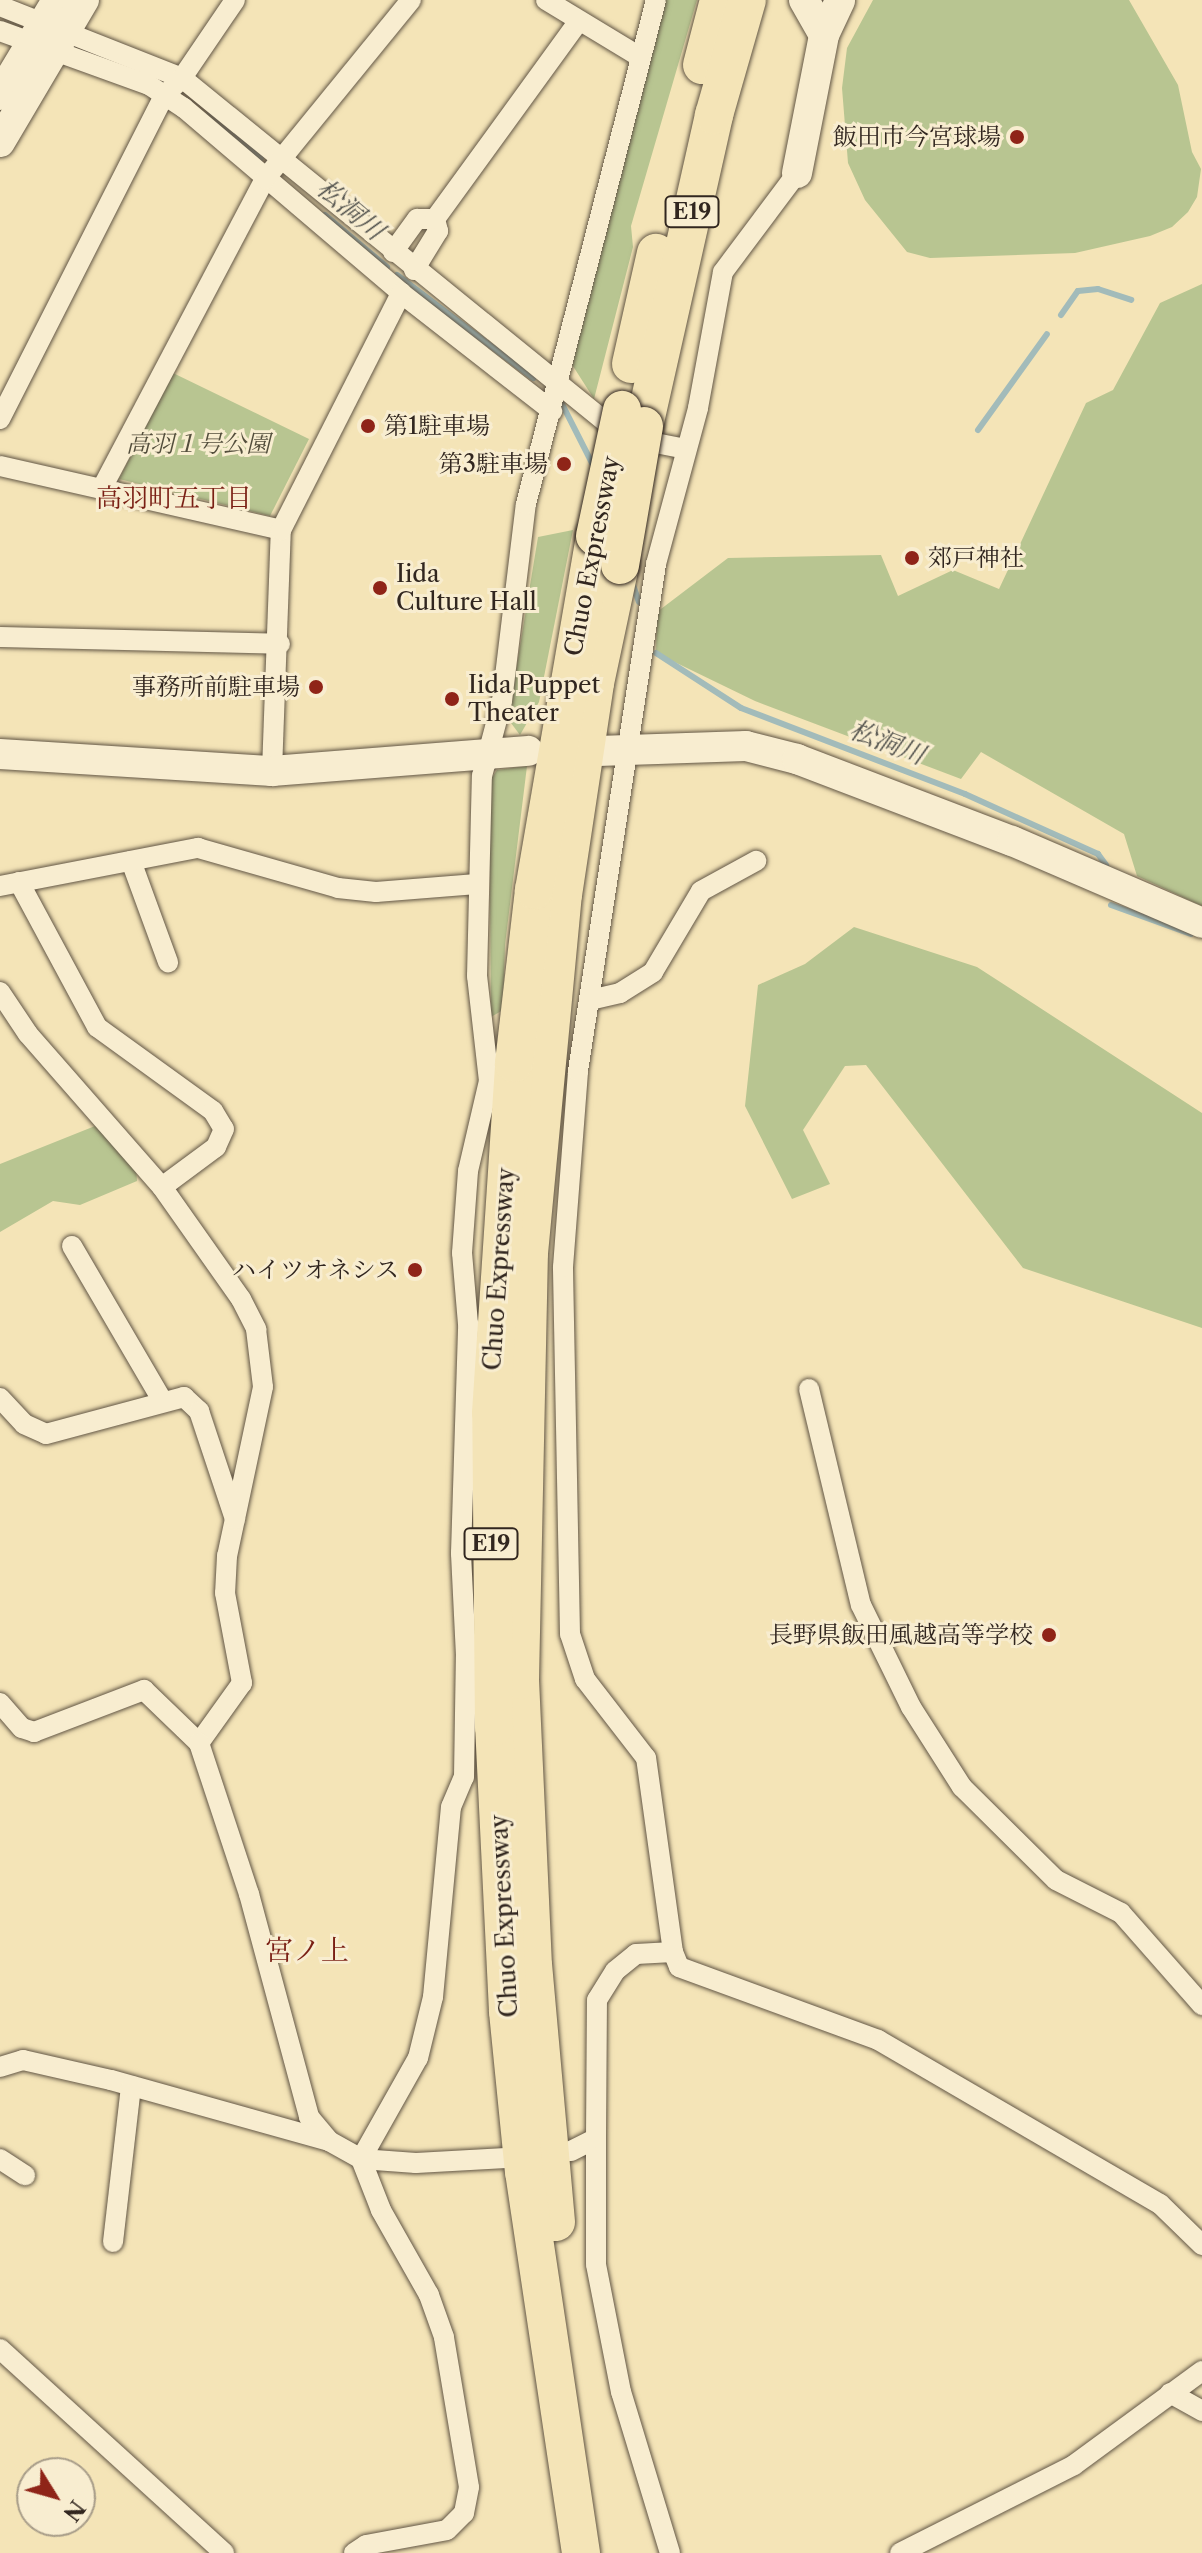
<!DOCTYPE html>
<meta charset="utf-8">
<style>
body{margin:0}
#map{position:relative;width:1202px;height:2553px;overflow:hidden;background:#f4e4b7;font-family:"Libre Caslon Text","Noto Serif JP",serif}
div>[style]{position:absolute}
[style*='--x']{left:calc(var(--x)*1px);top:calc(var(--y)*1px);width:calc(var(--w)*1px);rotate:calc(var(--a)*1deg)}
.green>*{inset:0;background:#b8c591}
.stream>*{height:6px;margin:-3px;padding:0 3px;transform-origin:3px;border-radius:3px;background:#a2bbba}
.roads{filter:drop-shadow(0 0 2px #625645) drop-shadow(0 0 2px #625645)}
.street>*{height:20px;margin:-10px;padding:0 10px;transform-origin:10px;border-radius:10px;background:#f8edd0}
.secondary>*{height:30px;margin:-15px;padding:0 15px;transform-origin:15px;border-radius:15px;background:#f8edd0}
.highway>*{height:38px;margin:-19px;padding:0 19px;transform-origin:19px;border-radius:19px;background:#f4e4b7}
.bridges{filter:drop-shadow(0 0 2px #31261f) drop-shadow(0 0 2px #31261f)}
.highway-bridge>*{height:38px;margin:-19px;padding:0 19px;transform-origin:19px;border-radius:19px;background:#f4e4b7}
.dots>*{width:22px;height:22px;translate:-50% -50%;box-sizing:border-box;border:4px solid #f8edd0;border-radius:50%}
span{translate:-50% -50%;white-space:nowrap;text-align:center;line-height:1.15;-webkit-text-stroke:6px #f8edd0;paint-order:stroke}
.shield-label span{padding:2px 6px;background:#f8edd0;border:2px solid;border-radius:6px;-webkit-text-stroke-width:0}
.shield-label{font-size:22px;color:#31261f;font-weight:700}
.poi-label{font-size:24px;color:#31261f}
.right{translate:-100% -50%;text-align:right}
.left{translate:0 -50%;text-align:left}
.park-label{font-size:24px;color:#534e3c;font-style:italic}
.street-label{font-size:24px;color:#31261f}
.water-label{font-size:26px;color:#53534e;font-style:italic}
.neighbourhood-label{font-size:26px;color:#7a1f14}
.quarter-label{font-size:28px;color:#7a1f14}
.north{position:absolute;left:16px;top:2457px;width:80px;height:80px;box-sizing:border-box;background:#f8edd0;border:2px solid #a89d89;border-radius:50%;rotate:127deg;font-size:22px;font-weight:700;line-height:32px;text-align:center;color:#31261f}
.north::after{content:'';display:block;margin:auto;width:28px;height:36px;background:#8f2418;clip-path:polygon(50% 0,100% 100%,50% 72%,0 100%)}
</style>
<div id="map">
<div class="green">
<div style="clip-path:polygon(665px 0,697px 0,631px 226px,633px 247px,594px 399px,571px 363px)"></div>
<div style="clip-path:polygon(873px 0,1129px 0,1178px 85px,1192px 152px,1201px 169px,1197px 197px,1188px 212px,1172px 227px,1150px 236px,1075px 253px,930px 258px,907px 252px,865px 200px,848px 163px,842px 88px,847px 48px)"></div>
<div style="clip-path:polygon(1202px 284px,1202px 906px,1137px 876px,1124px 834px,981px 752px,961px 779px,755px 701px,656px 653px,657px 612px,728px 558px,881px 555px,898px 596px,953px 570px,999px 589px,1086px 403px,1113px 390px,1160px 303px)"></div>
<div style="clip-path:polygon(173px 373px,309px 439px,270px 516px,119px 479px)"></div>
<div style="clip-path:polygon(573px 530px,539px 702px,520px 735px,508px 719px,538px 537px)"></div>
<div style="clip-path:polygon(527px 766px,505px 945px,503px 1010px,491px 1017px,489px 782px,497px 770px)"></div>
<div style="clip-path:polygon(854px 927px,977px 967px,1202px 1113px,1202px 1328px,1023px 1268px,866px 1065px,845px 1066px,803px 1130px,830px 1184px,792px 1199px,745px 1106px,758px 985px,805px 964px)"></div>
<div style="clip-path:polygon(100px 1124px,136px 1168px,137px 1181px,80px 1205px,53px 1201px,0 1232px,0 1164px)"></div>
</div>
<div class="stream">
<div style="--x:210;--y:113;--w:68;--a:41.4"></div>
<div style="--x:325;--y:215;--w:81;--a:40"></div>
<div style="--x:397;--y:275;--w:171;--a:37.1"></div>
<div style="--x:1061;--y:315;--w:29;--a:-55"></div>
<div style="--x:1078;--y:291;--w:20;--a:-6"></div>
<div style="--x:1098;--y:289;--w:35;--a:18"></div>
<div style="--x:559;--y:398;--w:75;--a:63.1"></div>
<div style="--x:978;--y:430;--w:118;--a:-54.3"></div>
<div style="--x:632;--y:582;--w:21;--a:71"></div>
<div style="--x:656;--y:653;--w:101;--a:32.9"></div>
<div style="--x:741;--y:708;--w:240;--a:21"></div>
<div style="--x:965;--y:794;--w:146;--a:24.3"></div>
<div style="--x:1098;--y:854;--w:14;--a:54"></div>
<div style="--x:1111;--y:905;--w:85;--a:19.9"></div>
</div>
<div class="roads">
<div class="street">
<div style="--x:546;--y:0;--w:110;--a:31.2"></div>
<div style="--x:0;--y:6;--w:196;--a:21.6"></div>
<div style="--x:182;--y:78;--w:549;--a:39.08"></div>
<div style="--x:608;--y:424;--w:26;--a:32"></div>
<div style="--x:630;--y:438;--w:57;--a:11.1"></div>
<div style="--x:0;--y:31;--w:158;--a:19.9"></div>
<div style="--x:149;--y:85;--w:42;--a:33.3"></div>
<div style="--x:184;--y:108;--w:285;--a:40.4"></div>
<div style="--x:401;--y:293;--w:192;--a:38"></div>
<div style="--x:393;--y:252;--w:41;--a:-54"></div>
<div style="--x:417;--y:219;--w:18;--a:0"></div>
<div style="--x:414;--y:270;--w:46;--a:-58.4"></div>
<div style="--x:438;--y:231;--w:12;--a:-104"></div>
<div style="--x:435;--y:219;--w:243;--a:-54"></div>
<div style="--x:0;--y:419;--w:362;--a:-63.1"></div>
<div style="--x:164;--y:96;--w:25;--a:-45"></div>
<div style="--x:182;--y:78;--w:94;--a:-55.8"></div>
<div style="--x:0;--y:466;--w:288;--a:12.8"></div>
<div style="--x:102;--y:488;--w:349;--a:-62.2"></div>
<div style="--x:265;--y:179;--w:231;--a:-50.8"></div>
<div style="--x:0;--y:637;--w:280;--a:1.4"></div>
<div style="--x:272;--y:771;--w:241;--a:-87.9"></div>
<div style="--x:281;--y:530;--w:266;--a:-63.1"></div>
<div style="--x:131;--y:861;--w:108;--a:69.9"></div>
<div style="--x:19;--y:882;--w:165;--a:61.7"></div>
<div style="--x:97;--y:1027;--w:143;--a:35.9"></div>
<div style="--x:213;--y:1111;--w:21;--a:59"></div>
<div style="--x:224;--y:1129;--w:20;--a:114"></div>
<div style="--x:216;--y:1147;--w:67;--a:143.5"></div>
<div style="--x:0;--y:886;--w:202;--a:-10.9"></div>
<div style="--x:198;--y:848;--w:146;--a:15.9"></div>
<div style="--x:338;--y:888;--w:38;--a:6"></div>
<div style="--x:376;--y:892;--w:101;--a:-4.5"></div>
<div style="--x:0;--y:992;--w:50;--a:56.3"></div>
<div style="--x:28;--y:1034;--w:203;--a:48.8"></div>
<div style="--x:162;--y:1187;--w:137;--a:54.8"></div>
<div style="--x:241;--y:1299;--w:34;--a:63"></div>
<div style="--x:256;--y:1329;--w:58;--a:83.1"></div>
<div style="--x:263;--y:1387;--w:173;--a:102"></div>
<div style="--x:227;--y:1556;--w:37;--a:93"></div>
<div style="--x:225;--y:1593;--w:92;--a:79.3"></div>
<div style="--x:242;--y:1683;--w:74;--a:125.6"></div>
<div style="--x:590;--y:1000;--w:31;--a:-13"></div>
<div style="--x:620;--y:993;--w:39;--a:-32"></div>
<div style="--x:653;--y:972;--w:94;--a:-59.3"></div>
<div style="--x:701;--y:891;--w:63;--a:-28.6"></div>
<div style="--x:72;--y:1246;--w:178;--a:59.7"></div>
<div style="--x:809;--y:1389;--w:222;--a:76.5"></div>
<div style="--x:861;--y:1605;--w:114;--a:63.9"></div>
<div style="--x:911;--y:1707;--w:95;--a:57.5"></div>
<div style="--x:962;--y:1787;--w:132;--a:44.7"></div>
<div style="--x:1056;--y:1880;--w:73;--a:26.9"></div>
<div style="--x:1121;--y:1913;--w:123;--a:48.6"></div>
<div style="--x:0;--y:1398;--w:35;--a:47"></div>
<div style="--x:24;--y:1424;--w:24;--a:24"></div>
<div style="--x:46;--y:1434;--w:143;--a:-15"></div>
<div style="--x:184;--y:1397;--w:21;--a:43"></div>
<div style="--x:199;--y:1411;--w:114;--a:71.6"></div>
<div style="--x:0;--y:1703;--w:33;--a:49"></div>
<div style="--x:22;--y:1728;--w:13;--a:18"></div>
<div style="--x:34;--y:1732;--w:118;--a:-20.9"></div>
<div style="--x:144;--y:1690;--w:76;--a:43.9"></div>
<div style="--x:199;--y:1743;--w:159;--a:71.7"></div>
<div style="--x:249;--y:1894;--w:231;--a:74.9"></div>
<div style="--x:309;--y:2117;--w:31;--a:50"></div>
<div style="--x:673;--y:1952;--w:16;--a:68"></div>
<div style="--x:679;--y:1967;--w:212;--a:20.1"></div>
<div style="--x:878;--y:2040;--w:326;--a:30.2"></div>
<div style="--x:1160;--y:2204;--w:59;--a:44.3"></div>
<div style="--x:0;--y:2067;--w:24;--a:-17"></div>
<div style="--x:23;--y:2060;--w:90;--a:12.8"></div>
<div style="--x:111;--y:2080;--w:226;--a:15.6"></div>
<div style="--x:329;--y:2141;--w:37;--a:29"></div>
<div style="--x:361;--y:2159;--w:55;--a:4.2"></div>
<div style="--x:416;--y:2163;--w:90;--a:-3.2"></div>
<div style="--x:571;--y:2151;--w:28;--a:-27"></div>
<div style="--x:0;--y:2159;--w:30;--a:33"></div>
<div style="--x:361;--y:2159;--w:116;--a:-60.6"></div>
<div style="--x:418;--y:2058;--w:63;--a:-76.2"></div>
<div style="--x:433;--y:1997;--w:191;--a:-84.6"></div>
<div style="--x:451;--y:1807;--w:33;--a:-67"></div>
<div style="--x:464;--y:1777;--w:121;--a:-89.1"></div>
<div style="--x:466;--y:1656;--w:103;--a:-92.8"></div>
<div style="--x:461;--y:1553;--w:229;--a:-88.2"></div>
<div style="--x:468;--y:1324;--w:71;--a:-94.8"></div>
<div style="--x:462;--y:1253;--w:82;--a:-85.8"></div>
<div style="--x:468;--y:1171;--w:92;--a:-76.9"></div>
<div style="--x:489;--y:1081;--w:106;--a:-96.5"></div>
<div style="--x:477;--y:976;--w:200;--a:-88.6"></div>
<div style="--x:482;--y:776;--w:78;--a:-75.1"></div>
<div style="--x:502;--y:701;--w:198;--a:-83.1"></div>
<div style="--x:526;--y:504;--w:520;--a:-75.54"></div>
<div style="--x:113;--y:2242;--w:157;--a:-83.4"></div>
<div style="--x:0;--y:2349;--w:303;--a:42.3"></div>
<div style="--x:1170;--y:2393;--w:37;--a:29"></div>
<div style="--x:354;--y:2553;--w:14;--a:-34"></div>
<div style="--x:366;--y:2545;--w:82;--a:-10.5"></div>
<div style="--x:447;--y:2530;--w:24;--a:-45"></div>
<div style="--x:464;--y:2513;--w:26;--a:-79"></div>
<div style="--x:469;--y:2487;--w:152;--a:-99.5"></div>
<div style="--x:444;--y:2337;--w:45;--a:-109.7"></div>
<div style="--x:429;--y:2295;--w:98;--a:-119.5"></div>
<div style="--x:381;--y:2210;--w:55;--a:-111.4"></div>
<div style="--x:670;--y:2553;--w:168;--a:-106.9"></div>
<div style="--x:621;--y:2392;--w:130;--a:-101.1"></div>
<div style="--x:596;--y:2264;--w:126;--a:-90"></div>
<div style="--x:596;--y:2138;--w:138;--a:-89.6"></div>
<div style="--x:597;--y:2000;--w:34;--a:-58"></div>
<div style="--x:615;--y:1971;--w:27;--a:-39"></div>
<div style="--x:636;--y:1954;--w:37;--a:-3"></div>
<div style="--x:673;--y:1952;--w:196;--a:-97.9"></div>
<div style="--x:646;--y:1758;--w:100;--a:-127.7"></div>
<div style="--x:585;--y:1679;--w:47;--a:-108.4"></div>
<div style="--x:570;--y:1634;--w:367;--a:-91.1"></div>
<div style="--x:563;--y:1267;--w:197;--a:-85.6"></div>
<div style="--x:578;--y:1071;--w:513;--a:-81.25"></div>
<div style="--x:656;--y:564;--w:162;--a:-74.9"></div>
<div style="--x:698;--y:408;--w:138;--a:-79.6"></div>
<div style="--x:723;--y:272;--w:124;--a:-53.2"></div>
<div style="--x:900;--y:2553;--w:195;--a:-26.8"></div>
<div style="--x:1074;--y:2465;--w:159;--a:-36.3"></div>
</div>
<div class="secondary">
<div style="--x:804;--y:0;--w:40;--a:60.3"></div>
<div style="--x:0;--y:95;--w:111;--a:-59"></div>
<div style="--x:0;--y:142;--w:165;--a:-59.4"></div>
<div style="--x:797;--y:173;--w:141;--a:-78.9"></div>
<div style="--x:824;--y:35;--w:38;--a:-65"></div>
<div style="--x:598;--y:751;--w:148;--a:-1.9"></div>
<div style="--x:746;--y:746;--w:53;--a:14.3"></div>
<div style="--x:797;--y:759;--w:230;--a:20.9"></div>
<div style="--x:1012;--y:841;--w:207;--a:23.3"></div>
<div style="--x:0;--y:754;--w:273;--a:3.6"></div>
<div style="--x:272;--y:771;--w:257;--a:-4.5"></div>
</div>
<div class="highway">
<div style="--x:702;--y:65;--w:67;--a:-75.3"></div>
<div style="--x:631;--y:364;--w:114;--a:-77.3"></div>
<div style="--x:644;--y:426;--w:319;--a:-77.3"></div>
<div style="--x:714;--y:115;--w:120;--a:-74"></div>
<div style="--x:556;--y:2222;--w:257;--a:-95.1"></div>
<div style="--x:533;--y:1966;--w:286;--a:-92.6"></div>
<div style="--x:520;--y:1680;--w:427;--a:-88.8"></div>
<div style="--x:529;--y:1253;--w:360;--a:-84.6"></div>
<div style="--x:563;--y:895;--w:214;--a:-81.4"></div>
<div style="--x:595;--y:683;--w:121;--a:-78"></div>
<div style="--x:581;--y:2553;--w:385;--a:-98.5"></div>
<div style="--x:524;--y:2172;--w:162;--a:-95.7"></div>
<div style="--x:508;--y:2011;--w:284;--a:-92.8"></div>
<div style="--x:494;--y:1727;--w:314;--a:-90.5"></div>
<div style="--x:491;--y:1413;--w:351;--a:-86.2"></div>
<div style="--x:514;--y:1063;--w:174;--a:-83.4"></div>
<div style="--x:534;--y:890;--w:359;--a:-80.2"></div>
</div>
</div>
<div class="bridges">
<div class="highway-bridge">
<div style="--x:595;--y:536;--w:129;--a:-77.9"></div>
<div style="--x:620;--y:565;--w:141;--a:-80.2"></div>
</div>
</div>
<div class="dots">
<div style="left:1017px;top:137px;background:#8f2418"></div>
<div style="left:368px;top:426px;background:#8f2418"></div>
<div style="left:564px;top:464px;background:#8f2418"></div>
<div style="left:912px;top:558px;background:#8f2418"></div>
<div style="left:380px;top:588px;background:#8f2418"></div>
<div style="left:316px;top:687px;background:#8f2418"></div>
<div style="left:452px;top:699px;background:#8f2418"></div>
<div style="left:415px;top:1270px;background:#8f2418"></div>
<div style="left:1049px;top:1635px;background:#8f2418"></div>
</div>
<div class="shield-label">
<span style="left:692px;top:212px">E19</span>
<span style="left:491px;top:1544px">E19</span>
</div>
<div class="poi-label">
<span class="right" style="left:1001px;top:137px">飯田市今宮球場</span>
<span class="left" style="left:384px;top:426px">第1駐車場</span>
<span class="right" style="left:548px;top:464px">第3駐車場</span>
<span class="left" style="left:928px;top:558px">郊戸神社</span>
<span class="left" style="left:396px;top:588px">Iida<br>Culture Hall</span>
<span class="left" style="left:468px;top:699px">Iida Puppet<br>Theater</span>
<span class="right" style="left:300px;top:687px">事務所前駐車場</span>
<span class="right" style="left:399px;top:1270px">ハイツオネシス</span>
<span class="right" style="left:1033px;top:1635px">長野県飯田風越高等学校</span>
</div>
<div class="park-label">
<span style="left:198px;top:444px">高羽１号公園</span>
</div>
<div class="street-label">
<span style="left:592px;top:556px;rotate:-79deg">Chuo Expressway</span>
<span style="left:499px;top:1269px;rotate:-86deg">Chuo Expressway</span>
<span style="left:504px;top:1916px;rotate:-93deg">Chuo Expressway</span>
</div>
<div class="water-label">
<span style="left:350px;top:210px;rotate:40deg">松洞川</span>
<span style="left:887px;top:743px;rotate:21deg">松洞川</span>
</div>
<div class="neighbourhood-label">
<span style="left:174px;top:499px">高羽町五丁目</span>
</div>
<div class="quarter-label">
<span style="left:307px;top:1950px">宮ノ上</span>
</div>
<div class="north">N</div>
</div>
